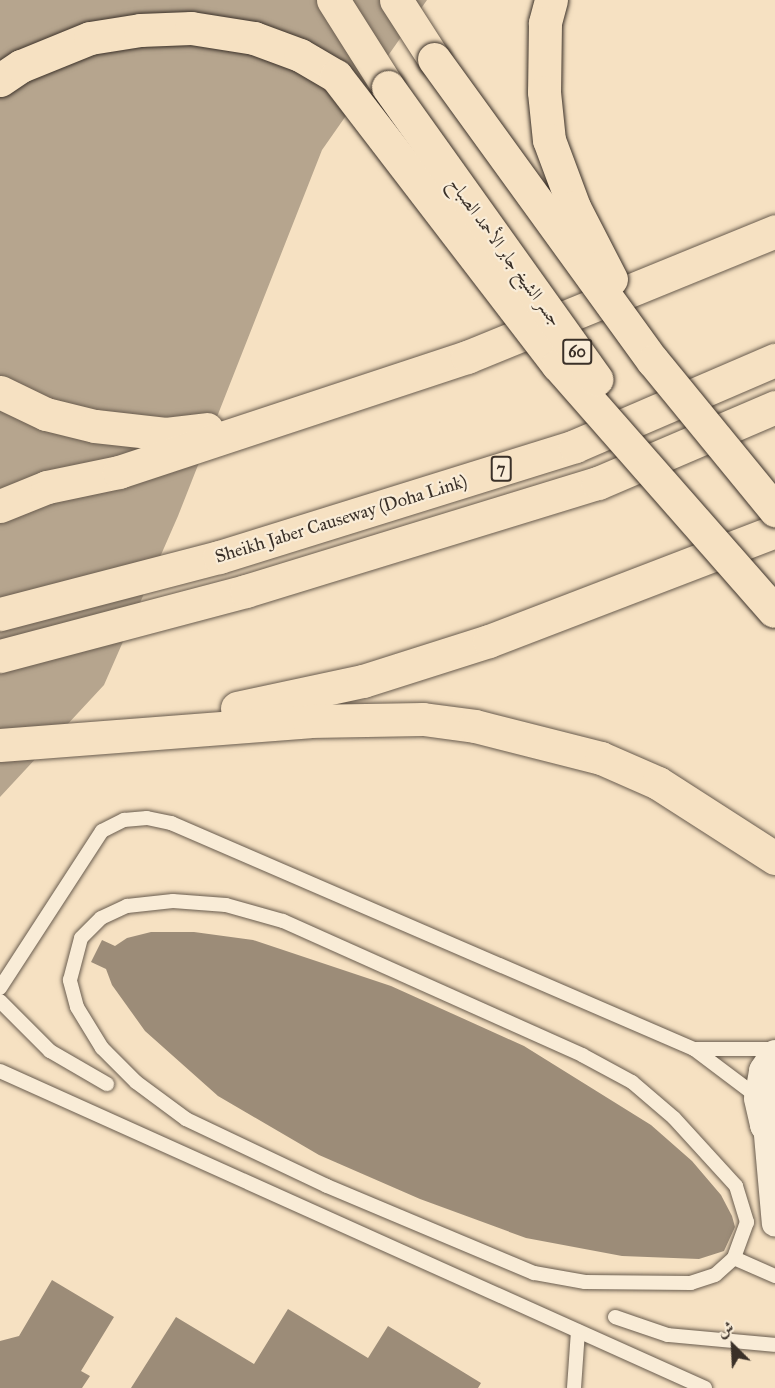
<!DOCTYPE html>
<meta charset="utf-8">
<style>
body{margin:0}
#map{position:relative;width:775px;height:1388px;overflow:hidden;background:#f6e1c2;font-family:"IM FELL Great Primer",Amiri,serif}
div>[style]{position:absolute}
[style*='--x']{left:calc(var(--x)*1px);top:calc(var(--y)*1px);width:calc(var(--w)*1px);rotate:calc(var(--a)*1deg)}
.water>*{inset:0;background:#b6a58e}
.building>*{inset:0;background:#9c8c78}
.roads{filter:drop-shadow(0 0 2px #695c4e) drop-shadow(0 0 2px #695c4e)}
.service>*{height:14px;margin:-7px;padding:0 7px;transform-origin:7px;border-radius:7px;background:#f9ecd7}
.minor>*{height:26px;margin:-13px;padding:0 13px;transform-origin:13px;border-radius:13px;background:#f9ecd7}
.secondary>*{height:33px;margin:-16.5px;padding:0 16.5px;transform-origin:16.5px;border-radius:16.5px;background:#f9ecd7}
.motorway>*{height:33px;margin:-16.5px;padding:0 16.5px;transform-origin:16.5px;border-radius:16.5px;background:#f6e1c2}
.bridges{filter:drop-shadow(0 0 2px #3a3028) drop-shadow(0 0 2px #3a3028)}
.motorway-bridge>*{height:33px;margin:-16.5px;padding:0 16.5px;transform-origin:16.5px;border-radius:16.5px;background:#f6e1c2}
span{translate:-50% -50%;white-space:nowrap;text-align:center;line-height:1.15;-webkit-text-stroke:4.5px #f9ecd7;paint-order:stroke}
.shield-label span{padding:2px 4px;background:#f9ecd7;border:2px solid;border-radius:4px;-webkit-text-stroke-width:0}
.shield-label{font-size:16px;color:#3a3028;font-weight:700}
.street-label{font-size:18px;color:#3a3028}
.north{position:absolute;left:703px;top:1316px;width:60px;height:60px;-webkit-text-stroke:4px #f9ecd7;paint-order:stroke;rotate:336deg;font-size:16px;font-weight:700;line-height:24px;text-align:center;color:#3a3028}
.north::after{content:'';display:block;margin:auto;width:21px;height:27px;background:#3a3028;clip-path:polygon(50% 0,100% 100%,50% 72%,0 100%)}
</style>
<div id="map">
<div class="water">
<div style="clip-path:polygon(0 0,427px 0,322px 150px,178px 516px,104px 685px,0 797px)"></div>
</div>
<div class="building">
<div style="clip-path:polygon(151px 932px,194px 932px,253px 940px,391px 986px,524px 1046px,651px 1125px,692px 1161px,721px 1195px,732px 1216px,735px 1227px,724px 1251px,699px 1259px,622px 1256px,526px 1238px,420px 1199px,319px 1155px,218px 1096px,145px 1031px,112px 985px,106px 969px,91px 962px,102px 940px,115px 946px,127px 938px)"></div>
<div style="clip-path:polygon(52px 1280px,114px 1317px,81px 1371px,90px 1376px,82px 1388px,0 1388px,0 1341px,19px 1336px)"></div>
<div style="clip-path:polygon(288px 1309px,368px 1358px,388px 1326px,481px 1383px,478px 1388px,131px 1388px,176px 1317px,254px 1364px)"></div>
</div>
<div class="roads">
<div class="service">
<div style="--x:173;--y:901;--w:53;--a:4.3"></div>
<div style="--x:226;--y:905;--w:59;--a:15.7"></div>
<div style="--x:283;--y:921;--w:328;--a:24.1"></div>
<div style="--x:582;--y:1055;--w:57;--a:28.4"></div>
<div style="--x:632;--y:1082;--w:55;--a:40.6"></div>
<div style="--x:674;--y:1118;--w:92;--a:47.6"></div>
<div style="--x:736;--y:1186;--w:38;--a:73"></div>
<div style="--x:747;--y:1222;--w:38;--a:110"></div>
<div style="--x:734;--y:1258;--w:25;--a:138"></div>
<div style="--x:715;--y:1275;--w:25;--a:162"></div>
<div style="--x:691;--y:1283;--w:106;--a:-179.5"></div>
<div style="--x:585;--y:1282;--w:52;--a:-170"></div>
<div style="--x:534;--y:1273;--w:225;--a:-157.2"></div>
<div style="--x:327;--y:1186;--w:156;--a:-154.6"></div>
<div style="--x:186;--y:1119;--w:62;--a:-143.5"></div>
<div style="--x:136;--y:1082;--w:48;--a:-135"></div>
<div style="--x:102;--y:1048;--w:48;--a:-121.4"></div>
<div style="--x:77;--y:1007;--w:28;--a:-105"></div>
<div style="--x:70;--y:980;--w:43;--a:-75.3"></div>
<div style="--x:81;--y:938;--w:28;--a:-45"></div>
<div style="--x:101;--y:918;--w:29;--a:-25"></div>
<div style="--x:127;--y:906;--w:46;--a:-6.2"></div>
<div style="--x:0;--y:988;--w:187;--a:-57"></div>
<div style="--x:102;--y:831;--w:25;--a:-27"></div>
<div style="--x:124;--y:820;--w:23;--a:-5"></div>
<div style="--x:147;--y:818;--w:25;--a:12"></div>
<div style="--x:171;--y:823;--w:570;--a:23.37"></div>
<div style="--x:694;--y:1049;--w:80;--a:36.9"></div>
<div style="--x:0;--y:1001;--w:71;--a:45"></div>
<div style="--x:50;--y:1051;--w:66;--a:30.1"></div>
<div style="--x:694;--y:1049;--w:81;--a:0"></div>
<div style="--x:0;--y:1071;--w:773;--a:24.21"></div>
<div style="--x:734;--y:1258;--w:45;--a:23.7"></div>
<div style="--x:615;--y:1317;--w:56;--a:18.8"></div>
<div style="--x:668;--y:1335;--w:107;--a:5.3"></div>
<div style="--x:574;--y:1388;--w:57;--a:-86"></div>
</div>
<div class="minor">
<div style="--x:766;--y:1124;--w:100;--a:84.9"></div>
</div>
<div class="secondary">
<div style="--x:775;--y:1056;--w:18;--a:124"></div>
<div style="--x:765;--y:1071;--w:27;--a:100"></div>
<div style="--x:760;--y:1098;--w:27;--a:77"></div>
<div style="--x:766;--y:1124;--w:17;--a:57"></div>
</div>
<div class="motorway">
<div style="--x:333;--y:0;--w:103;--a:57.7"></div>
<div style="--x:396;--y:0;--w:70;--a:57.2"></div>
<div style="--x:0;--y:392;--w:51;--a:25.6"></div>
<div style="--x:46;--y:414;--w:50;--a:13.8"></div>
<div style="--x:95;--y:426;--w:71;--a:6.4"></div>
<div style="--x:166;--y:434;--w:41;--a:-7"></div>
<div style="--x:0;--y:506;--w:51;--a:-22"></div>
<div style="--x:47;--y:487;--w:74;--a:-11.8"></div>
<div style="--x:119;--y:472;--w:367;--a:-18.3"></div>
<div style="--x:467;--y:357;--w:333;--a:-22.2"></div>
<div style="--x:0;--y:614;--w:226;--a:-14.6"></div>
<div style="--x:219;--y:557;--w:373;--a:-17.3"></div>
<div style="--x:575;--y:446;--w:218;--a:-23.3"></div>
<div style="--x:0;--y:656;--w:254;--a:-14.8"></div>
<div style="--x:246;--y:591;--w:368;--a:-17.1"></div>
<div style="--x:598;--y:483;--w:193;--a:-23.2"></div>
<div style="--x:237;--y:708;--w:129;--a:-12.1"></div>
<div style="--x:363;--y:681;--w:132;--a:-17.6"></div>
<div style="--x:489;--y:641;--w:306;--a:-21"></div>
<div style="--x:0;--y:745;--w:310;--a:-4.4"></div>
<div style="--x:309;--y:721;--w:114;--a:-1"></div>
<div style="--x:423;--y:719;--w:52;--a:7.7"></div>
<div style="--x:475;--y:726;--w:130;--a:14.3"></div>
<div style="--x:601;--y:758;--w:62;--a:23.7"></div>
<div style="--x:658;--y:783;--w:139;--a:32.7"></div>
</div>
</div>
<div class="bridges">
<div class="motorway-bridge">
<div style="--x:551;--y:0;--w:24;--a:105"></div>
<div style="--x:545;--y:23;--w:69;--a:90.8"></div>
<div style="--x:544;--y:92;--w:48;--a:84.1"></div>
<div style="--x:549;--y:140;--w:72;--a:69.5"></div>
<div style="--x:574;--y:207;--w:81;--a:62.8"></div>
<div style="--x:434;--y:59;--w:373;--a:54.1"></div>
<div style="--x:653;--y:361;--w:193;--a:50.7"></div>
<div style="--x:0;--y:80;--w:25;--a:-34"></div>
<div style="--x:21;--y:66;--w:74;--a:-22.1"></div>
<div style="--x:90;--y:38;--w:51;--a:-9.1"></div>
<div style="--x:140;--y:30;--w:51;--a:-2.2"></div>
<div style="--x:191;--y:28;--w:64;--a:9"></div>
<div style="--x:254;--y:38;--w:49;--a:20.3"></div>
<div style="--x:300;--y:55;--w:42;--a:30.3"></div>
<div style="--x:336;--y:76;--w:364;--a:52.5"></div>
<div style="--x:558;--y:365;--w:327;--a:48.7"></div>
<div style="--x:388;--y:87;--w:359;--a:54.5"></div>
</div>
</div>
<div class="shield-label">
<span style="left:577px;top:352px">60</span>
<span style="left:501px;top:469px">7</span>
</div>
<div class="street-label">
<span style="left:505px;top:252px;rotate:54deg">جسر الشيخ جابر الأحمد الصباح</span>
<span style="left:341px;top:519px;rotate:-17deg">Sheikh Jaber Causeway (Doha Link)</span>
</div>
<div class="north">ش</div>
</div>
